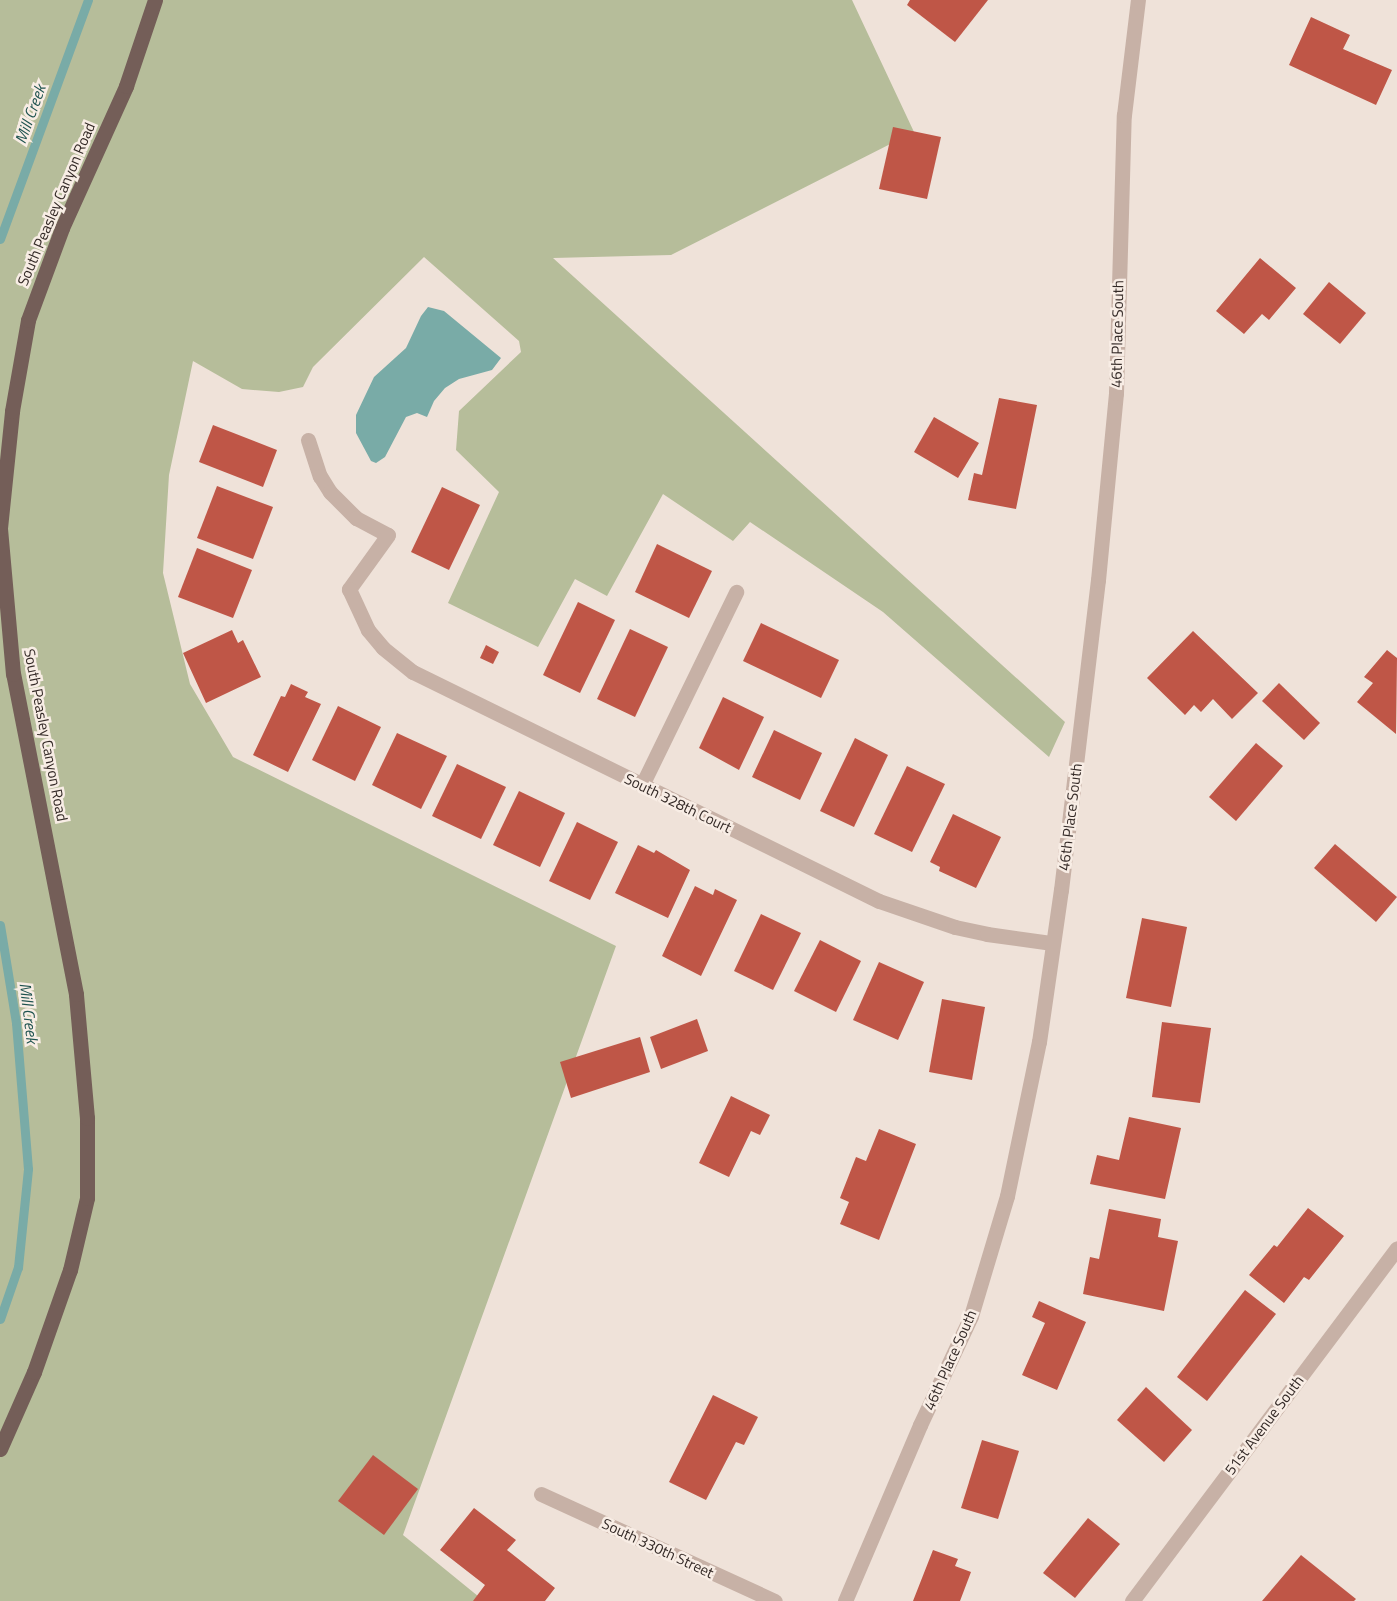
<!DOCTYPE html>
<style>
body{margin:0}
#map{position:relative;width:1397px;height:1601px;overflow:hidden;background:#efe2d9;font-family:"Titillium Web",sans-serif}
div>[style]{position:absolute}
[style*='--x']{left:calc(var(--x)*1px);top:calc(var(--y)*1px);width:calc(var(--w)*1px);rotate:calc(var(--a)*1deg)}
.green>*{inset:0;background:#b6bd9a}
.water>*{inset:0;background:#79aba7}
.stream>*{height:9px;margin:-4.5px;padding:0 4.5px;transform-origin:4.5px;border-radius:4.5px;background:#79aba7}
.building>*{inset:0;background:#bf5647}
.minor>*{height:15px;margin:-7.5px;padding:0 7.5px;transform-origin:7.5px;border-radius:7.5px;background:#c7b1a6}
.major>*{height:15px;margin:-7.5px;padding:0 7.5px;transform-origin:7.5px;border-radius:7.5px;background:#745e58}
span{translate:-50% -50%;white-space:nowrap;text-align:center;line-height:1.15;-webkit-text-stroke:5px #f8ede5;paint-order:stroke}
.street-label{font-size:15px;color:#332926}
.water-label{font-size:16px;color:#1e524f;font-style:italic}
</style>
<div id="map">
<div class="green">
<div style="clip-path:polygon(0 0,852px 0,914px 132px,671px 255px,553px 258px,1065px 722px,1049px 757px,883px 612px,750px 522px,733px 541px,663px 494px,607px 596px,575px 579px,538px 647px,448px 603px,499px 492px,456px 450px,459px 411px,521px 352px,519px 341px,424px 257px,313px 367px,303px 387px,279px 392px,242px 389px,193px 361px,169px 475px,163px 573px,190px 684px,233px 757px,616px 946px,403px 1535px,484px 1601px,0 1601px)"></div>
</div>
<div class="water">
<div style="clip-path:polygon(428px 307px,444px 311px,501px 358px,492px 370px,459px 379px,445px 388px,434px 401px,427px 417px,417px 413px,406px 417px,385px 457px,376px 463px,371px 461px,356px 433px,356px 415px,374px 377px,406px 348px,421px 316px)"></div>
</div>
<div class="stream">
<div style="--x:0;--y:239;--w:255;--a:-69.8"></div>
<div style="--x:0;--y:925;--w:99;--a:80.7"></div>
<div style="--x:16;--y:1023;--w:146;--a:85.3"></div>
<div style="--x:28;--y:1169;--w:99;--a:95.8"></div>
<div style="--x:18;--y:1267;--w:55;--a:109.1"></div>
</div>
<div class="building">
<div style="clip-path:polygon(910px 0,988px 0,955px 42px,907px 5px)"></div>
<div style="clip-path:polygon(1311px 17px,1350px 35px,1343px 49px,1392px 70px,1376px 105px,1289px 65px)"></div>
<div style="clip-path:polygon(893px 127px,941px 137px,927px 199px,879px 189px)"></div>
<div style="clip-path:polygon(1260px 258px,1296px 288px,1269px 320px,1262px 314px,1244px 334px,1216px 311px)"></div>
<div style="clip-path:polygon(1329px 282px,1366px 313px,1340px 344px,1303px 314px)"></div>
<div style="clip-path:polygon(999px 398px,1037px 405px,1016px 509px,968px 500px,974px 473px,982px 475px)"></div>
<div style="clip-path:polygon(934px 417px,979px 443px,958px 478px,914px 452px)"></div>
<div style="clip-path:polygon(213px 425px,277px 450px,263px 487px,199px 462px)"></div>
<div style="clip-path:polygon(217px 486px,273px 507px,253px 559px,197px 538px)"></div>
<div style="clip-path:polygon(442px 487px,480px 505px,449px 570px,411px 552px)"></div>
<div style="clip-path:polygon(657px 544px,712px 571px,689px 618px,635px 592px)"></div>
<div style="clip-path:polygon(197px 548px,252px 570px,233px 618px,178px 597px)"></div>
<div style="clip-path:polygon(578px 602px,615px 620px,580px 693px,543px 675px)"></div>
<div style="clip-path:polygon(761px 623px,839px 660px,821px 698px,743px 661px)"></div>
<div style="clip-path:polygon(630px 629px,668px 647px,635px 717px,597px 699px)"></div>
<div style="clip-path:polygon(232px 630px,238px 643px,243px 640px,261px 677px,206px 703px,183px 653px)"></div>
<div style="clip-path:polygon(1193px 631px,1258px 693px,1232px 719px,1213px 699px,1201px 712px,1194px 705px,1185px 715px,1147px 678px)"></div>
<div style="clip-path:polygon(486px 645px,499px 652px,493px 664px,480px 658px)"></div>
<div style="clip-path:polygon(1387px 650px,1397px 658px,1396px 734px,1357px 702px,1373px 683px,1364px 677px)"></div>
<div style="clip-path:polygon(1279px 683px,1320px 723px,1304px 740px,1262px 701px)"></div>
<div style="clip-path:polygon(291px 684px,308px 692px,305px 697px,321px 704px,288px 772px,253px 755px,281px 696px,285px 697px)"></div>
<div style="clip-path:polygon(723px 697px,764px 717px,739px 770px,699px 748px)"></div>
<div style="clip-path:polygon(338px 706px,381px 727px,355px 781px,312px 760px)"></div>
<div style="clip-path:polygon(774px 730px,822px 753px,800px 800px,752px 777px)"></div>
<div style="clip-path:polygon(397px 733px,447px 756px,421px 809px,372px 785px)"></div>
<div style="clip-path:polygon(855px 738px,888px 755px,854px 827px,820px 811px)"></div>
<div style="clip-path:polygon(1256px 743px,1283px 766px,1236px 821px,1209px 797px)"></div>
<div style="clip-path:polygon(457px 764px,506px 787px,481px 839px,432px 816px)"></div>
<div style="clip-path:polygon(907px 766px,945px 784px,912px 852px,874px 834px)"></div>
<div style="clip-path:polygon(519px 791px,565px 813px,540px 867px,493px 845px)"></div>
<div style="clip-path:polygon(953px 814px,1001px 837px,976px 888px,939px 871px,940px 867px,930px 862px)"></div>
<div style="clip-path:polygon(577px 822px,618px 842px,590px 900px,549px 881px)"></div>
<div style="clip-path:polygon(1335px 844px,1397px 897px,1376px 922px,1314px 868px)"></div>
<div style="clip-path:polygon(638px 845px,654px 853px,656px 850px,690px 870px,668px 918px,615px 893px)"></div>
<div style="clip-path:polygon(695px 886px,713px 895px,715px 889px,737px 900px,701px 976px,662px 956px)"></div>
<div style="clip-path:polygon(761px 914px,801px 933px,773px 990px,734px 971px)"></div>
<div style="clip-path:polygon(1142px 918px,1187px 927px,1171px 1007px,1126px 998px)"></div>
<div style="clip-path:polygon(820px 940px,861px 961px,836px 1012px,794px 991px)"></div>
<div style="clip-path:polygon(879px 962px,924px 982px,898px 1040px,853px 1020px)"></div>
<div style="clip-path:polygon(942px 999px,985px 1007px,972px 1080px,929px 1072px)"></div>
<div style="clip-path:polygon(697px 1019px,708px 1051px,661px 1069px,650px 1037px)"></div>
<div style="clip-path:polygon(1162px 1022px,1211px 1028px,1200px 1103px,1152px 1097px)"></div>
<div style="clip-path:polygon(640px 1037px,650px 1072px,571px 1098px,560px 1062px)"></div>
<div style="clip-path:polygon(731px 1096px,770px 1115px,760px 1135px,751px 1131px,729px 1177px,699px 1163px)"></div>
<div style="clip-path:polygon(1129px 1117px,1181px 1128px,1165px 1199px,1090px 1184px,1097px 1155px,1119px 1160px)"></div>
<div style="clip-path:polygon(879px 1129px,916px 1144px,879px 1240px,840px 1224px,849px 1202px,840px 1198px,856px 1157px,866px 1161px)"></div>
<div style="clip-path:polygon(1308px 1208px,1344px 1236px,1309px 1280px,1304px 1277px,1284px 1303px,1249px 1275px,1274px 1245px,1277px 1247px)"></div>
<div style="clip-path:polygon(1109px 1209px,1161px 1219px,1158px 1237px,1178px 1241px,1164px 1311px,1083px 1294px,1090px 1257px,1099px 1259px)"></div>
<div style="clip-path:polygon(1245px 1290px,1276px 1314px,1207px 1401px,1177px 1377px)"></div>
<div style="clip-path:polygon(1039px 1301px,1086px 1322px,1057px 1390px,1022px 1375px,1045px 1323px,1032px 1317px)"></div>
<div style="clip-path:polygon(1146px 1387px,1192px 1430px,1164px 1462px,1117px 1420px)"></div>
<div style="clip-path:polygon(713px 1395px,758px 1417px,744px 1445px,736px 1442px,706px 1500px,669px 1482px)"></div>
<div style="clip-path:polygon(982px 1440px,1019px 1451px,998px 1519px,961px 1508px)"></div>
<div style="clip-path:polygon(373px 1455px,418px 1489px,384px 1535px,338px 1501px)"></div>
<div style="clip-path:polygon(474px 1508px,516px 1540px,507px 1550px,555px 1588px,545px 1601px,473px 1601px,485px 1585px,440px 1550px)"></div>
<div style="clip-path:polygon(1088px 1518px,1120px 1544px,1075px 1598px,1043px 1573px)"></div>
<div style="clip-path:polygon(933px 1550px,958px 1559px,955px 1566px,971px 1572px,960px 1601px,913px 1601px)"></div>
<div style="clip-path:polygon(1301px 1555px,1356px 1599px,1354px 1601px,1262px 1601px)"></div>
</div>
<div class="minor">
<div style="--x:308;--y:440;--w:38;--a:72"></div>
<div style="--x:320;--y:476;--w:19;--a:58"></div>
<div style="--x:330;--y:492;--w:37;--a:45"></div>
<div style="--x:356;--y:518;--w:36;--a:28"></div>
<div style="--x:388;--y:535;--w:67;--a:125.8"></div>
<div style="--x:349;--y:589;--w:45;--a:65.1"></div>
<div style="--x:368;--y:630;--w:23;--a:50"></div>
<div style="--x:383;--y:648;--w:38;--a:39"></div>
<div style="--x:413;--y:672;--w:519;--a:26.17"></div>
<div style="--x:879;--y:901;--w:80;--a:18.9"></div>
<div style="--x:955;--y:927;--w:33;--a:12"></div>
<div style="--x:987;--y:934;--w:66;--a:7.9"></div>
<div style="--x:642;--y:785;--w:215;--a:-64"></div>
<div style="--x:541;--y:1494;--w:257;--a:24.6"></div>
<div style="--x:845;--y:1601;--w:191;--a:-66.9"></div>
<div style="--x:920;--y:1425;--w:120;--a:-64.9"></div>
<div style="--x:971;--y:1316;--w:125;--a:-73.3"></div>
<div style="--x:1007;--y:1196;--w:157;--a:-78.3"></div>
<div style="--x:1039;--y:1042;--w:154;--a:-81.8"></div>
<div style="--x:1061;--y:890;--w:312;--a:-83.2"></div>
<div style="--x:1098;--y:580;--w:188;--a:-84.5"></div>
<div style="--x:1116;--y:393;--w:278;--a:-88.4"></div>
<div style="--x:1124;--y:115;--w:116;--a:-83.1"></div>
<div style="--x:1132;--y:1601;--w:441;--a:-53.1"></div>
</div>
<div class="major">
<div style="--x:0;--y:1449;--w:84;--a:-66.2"></div>
<div style="--x:34;--y:1372;--w:108;--a:-70.6"></div>
<div style="--x:70;--y:1270;--w:74;--a:-76.7"></div>
<div style="--x:87;--y:1198;--w:80;--a:-90"></div>
<div style="--x:87;--y:1118;--w:124;--a:-95.1"></div>
<div style="--x:76;--y:994;--w:326;--a:-101.1"></div>
<div style="--x:13;--y:674;--w:147;--a:-95.1"></div>
<div style="--x:0;--y:528;--w:118;--a:-84.1"></div>
<div style="--x:12;--y:411;--w:92;--a:-80"></div>
<div style="--x:28;--y:320;--w:98;--a:-69.7"></div>
<div style="--x:62;--y:228;--w:156;--a:-65.7"></div>
<div style="--x:126;--y:86;--w:91;--a:-71.4"></div>
</div>
<div class="street-label">
<span style="left:56px;top:204px;rotate:-67deg">South Peasley Canyon Road</span>
<span style="left:1117px;top:334px;rotate:-89deg">46th Place South</span>
<span style="left:46px;top:735px;rotate:79deg">South Peasley Canyon Road</span>
<span style="left:678px;top:803px;rotate:26deg">South 328th Court</span>
<span style="left:1070px;top:817px;rotate:-83deg">46th Place South</span>
<span style="left:950px;top:1360px;rotate:-66deg">46th Place South</span>
<span style="left:1264px;top:1425px;rotate:-53deg">51st Avenue South</span>
<span style="left:658px;top:1548px;rotate:25deg">South 330th Street</span>
</div>
<div class="water-label">
<span style="left:30px;top:114px;rotate:-70deg">Mill Creek</span>
<span style="left:29px;top:1013px;rotate:83deg">Mill Creek</span>
</div>
</div>
